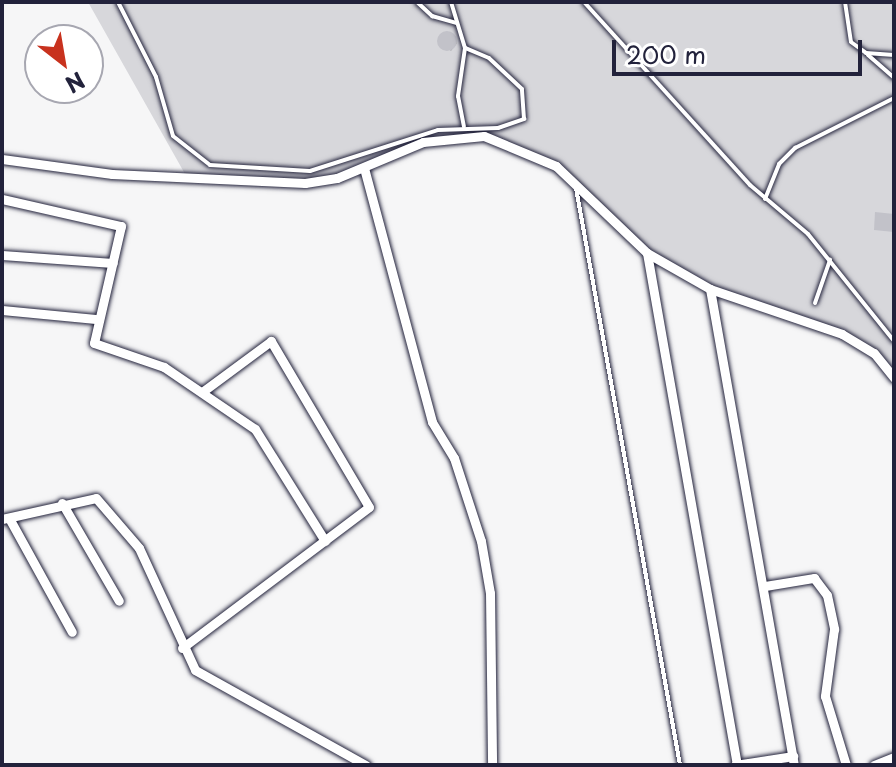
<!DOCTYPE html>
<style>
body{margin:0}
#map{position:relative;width:896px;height:767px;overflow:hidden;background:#f6f6f7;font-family:"Playpen Sans",sans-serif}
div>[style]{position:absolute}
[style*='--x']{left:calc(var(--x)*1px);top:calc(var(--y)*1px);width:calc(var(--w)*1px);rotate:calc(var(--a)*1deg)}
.green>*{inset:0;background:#d7d7db}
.shadow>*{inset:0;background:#0003}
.building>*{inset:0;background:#c2c2c9}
.round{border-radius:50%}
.roads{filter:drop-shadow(0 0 2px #22223b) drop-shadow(0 0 2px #22223b)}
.lane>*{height:4px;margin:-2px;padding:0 2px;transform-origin:2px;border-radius:2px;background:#fff}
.street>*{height:9px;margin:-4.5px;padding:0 4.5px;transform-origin:4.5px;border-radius:4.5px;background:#fff}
span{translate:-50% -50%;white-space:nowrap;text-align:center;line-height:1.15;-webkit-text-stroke:7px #fff;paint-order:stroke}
.frame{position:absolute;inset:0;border:4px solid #22223b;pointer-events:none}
.north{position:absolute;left:24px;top:24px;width:80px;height:80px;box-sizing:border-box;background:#fff;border:2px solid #a7a7b1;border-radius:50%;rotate:149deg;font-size:22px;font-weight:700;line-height:32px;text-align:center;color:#22223b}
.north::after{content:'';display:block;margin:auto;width:28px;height:36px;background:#c8321e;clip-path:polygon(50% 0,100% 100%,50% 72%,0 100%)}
.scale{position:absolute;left:612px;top:40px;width:250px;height:36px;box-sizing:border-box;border:4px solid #22223b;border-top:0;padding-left:10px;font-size:24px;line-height:28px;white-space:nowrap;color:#22223b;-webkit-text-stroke:6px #fff;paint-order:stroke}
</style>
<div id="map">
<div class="green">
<div style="clip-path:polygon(88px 2px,894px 2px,894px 373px,876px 351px,711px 286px,648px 250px,557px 164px,497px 137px,421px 140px,336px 175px,305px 180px,185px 174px)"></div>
</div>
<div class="shadow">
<div style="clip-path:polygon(448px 34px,457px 43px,451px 51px,441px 42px)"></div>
</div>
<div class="building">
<div class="round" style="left:437px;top:31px;width:20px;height:20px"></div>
<div style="clip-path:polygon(875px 212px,894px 214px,894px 232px,874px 230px)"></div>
</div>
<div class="roads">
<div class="lane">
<div style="--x:118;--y:2;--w:84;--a:63.1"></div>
<div style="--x:156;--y:77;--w:61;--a:73.9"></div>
<div style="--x:173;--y:136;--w:47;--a:38.1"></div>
<div style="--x:210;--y:165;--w:100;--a:3.4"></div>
<div style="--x:310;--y:171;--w:134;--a:-17.8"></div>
<div style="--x:438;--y:130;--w:60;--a:-1.9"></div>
<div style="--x:498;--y:128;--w:28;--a:-19"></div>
<div style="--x:524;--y:119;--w:30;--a:-94"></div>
<div style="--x:522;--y:89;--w:45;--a:-136.8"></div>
<div style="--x:489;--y:58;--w:26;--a:-157"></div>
<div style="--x:417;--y:2;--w:21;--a:43"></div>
<div style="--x:432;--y:16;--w:25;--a:16"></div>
<div style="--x:451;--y:2;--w:48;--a:73.1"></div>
<div style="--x:465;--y:48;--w:49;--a:98.3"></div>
<div style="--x:458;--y:96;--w:31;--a:79"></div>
<div style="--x:584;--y:2;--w:247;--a:47.8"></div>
<div style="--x:750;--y:185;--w:76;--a:40.2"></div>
<div style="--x:808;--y:234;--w:137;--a:51.2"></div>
<div style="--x:845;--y:2;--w:40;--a:81.5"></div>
<div style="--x:851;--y:42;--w:19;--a:36"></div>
<div style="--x:866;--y:53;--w:28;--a:4"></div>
<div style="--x:868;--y:55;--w:35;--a:41"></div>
<div style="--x:576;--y:188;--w:586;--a:79.78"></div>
<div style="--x:765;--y:199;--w:38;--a:-68"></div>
<div style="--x:779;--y:164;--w:23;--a:-45"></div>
<div style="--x:795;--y:148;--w:111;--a:-26.8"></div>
<div style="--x:815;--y:303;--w:46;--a:-70.8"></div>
</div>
<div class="street">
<div style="--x:2;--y:159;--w:111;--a:7.8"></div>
<div style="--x:112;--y:174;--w:193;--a:2.7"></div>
<div style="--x:305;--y:183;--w:32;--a:-9"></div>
<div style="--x:337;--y:178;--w:93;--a:-22.7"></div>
<div style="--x:423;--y:142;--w:61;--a:-5.6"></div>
<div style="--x:484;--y:136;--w:78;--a:22.6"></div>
<div style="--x:556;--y:166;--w:126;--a:43.7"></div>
<div style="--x:647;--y:253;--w:73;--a:29.7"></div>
<div style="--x:710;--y:289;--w:139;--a:18.8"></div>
<div style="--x:842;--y:334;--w:37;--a:31"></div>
<div style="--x:874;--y:353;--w:32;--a:51"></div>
<div style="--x:364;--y:168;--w:263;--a:75"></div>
<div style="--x:432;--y:422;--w:42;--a:58.6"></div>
<div style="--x:454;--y:458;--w:87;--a:72"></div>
<div style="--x:481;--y:541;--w:53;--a:80.2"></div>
<div style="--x:490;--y:593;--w:172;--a:89.3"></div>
<div style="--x:2;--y:199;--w:122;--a:12.8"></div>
<div style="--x:121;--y:226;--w:120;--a:103"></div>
<div style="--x:94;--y:343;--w:74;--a:18.9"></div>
<div style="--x:164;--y:367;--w:110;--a:34.3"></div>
<div style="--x:255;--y:429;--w:132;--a:58"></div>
<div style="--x:647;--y:253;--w:520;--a:80.03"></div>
<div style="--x:2;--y:255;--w:111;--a:4.1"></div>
<div style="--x:710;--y:289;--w:483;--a:80"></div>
<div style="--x:2;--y:310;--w:94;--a:5.5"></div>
<div style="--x:62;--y:503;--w:113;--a:59.8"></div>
<div style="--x:9;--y:518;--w:130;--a:61.1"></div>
<div style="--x:2;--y:519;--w:96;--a:-12.6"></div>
<div style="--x:96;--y:498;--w:66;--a:49.3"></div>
<div style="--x:139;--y:548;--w:134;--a:65.3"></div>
<div style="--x:195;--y:670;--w:196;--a:29.1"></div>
<div style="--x:765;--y:586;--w:50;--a:-9.3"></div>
<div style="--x:814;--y:578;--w:21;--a:53"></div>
<div style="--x:827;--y:595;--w:35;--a:78"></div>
<div style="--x:834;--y:629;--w:68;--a:97.7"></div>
<div style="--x:825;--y:696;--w:72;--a:73.1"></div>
<div style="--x:182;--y:648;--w:234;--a:-37"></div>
<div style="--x:369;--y:507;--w:193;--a:-120.6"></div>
<div style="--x:271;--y:341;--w:86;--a:143.5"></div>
<div style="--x:735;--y:765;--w:59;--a:-8.8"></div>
<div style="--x:874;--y:765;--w:22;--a:-22"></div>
</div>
</div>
<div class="frame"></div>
<div class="north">N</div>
<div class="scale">200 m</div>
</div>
